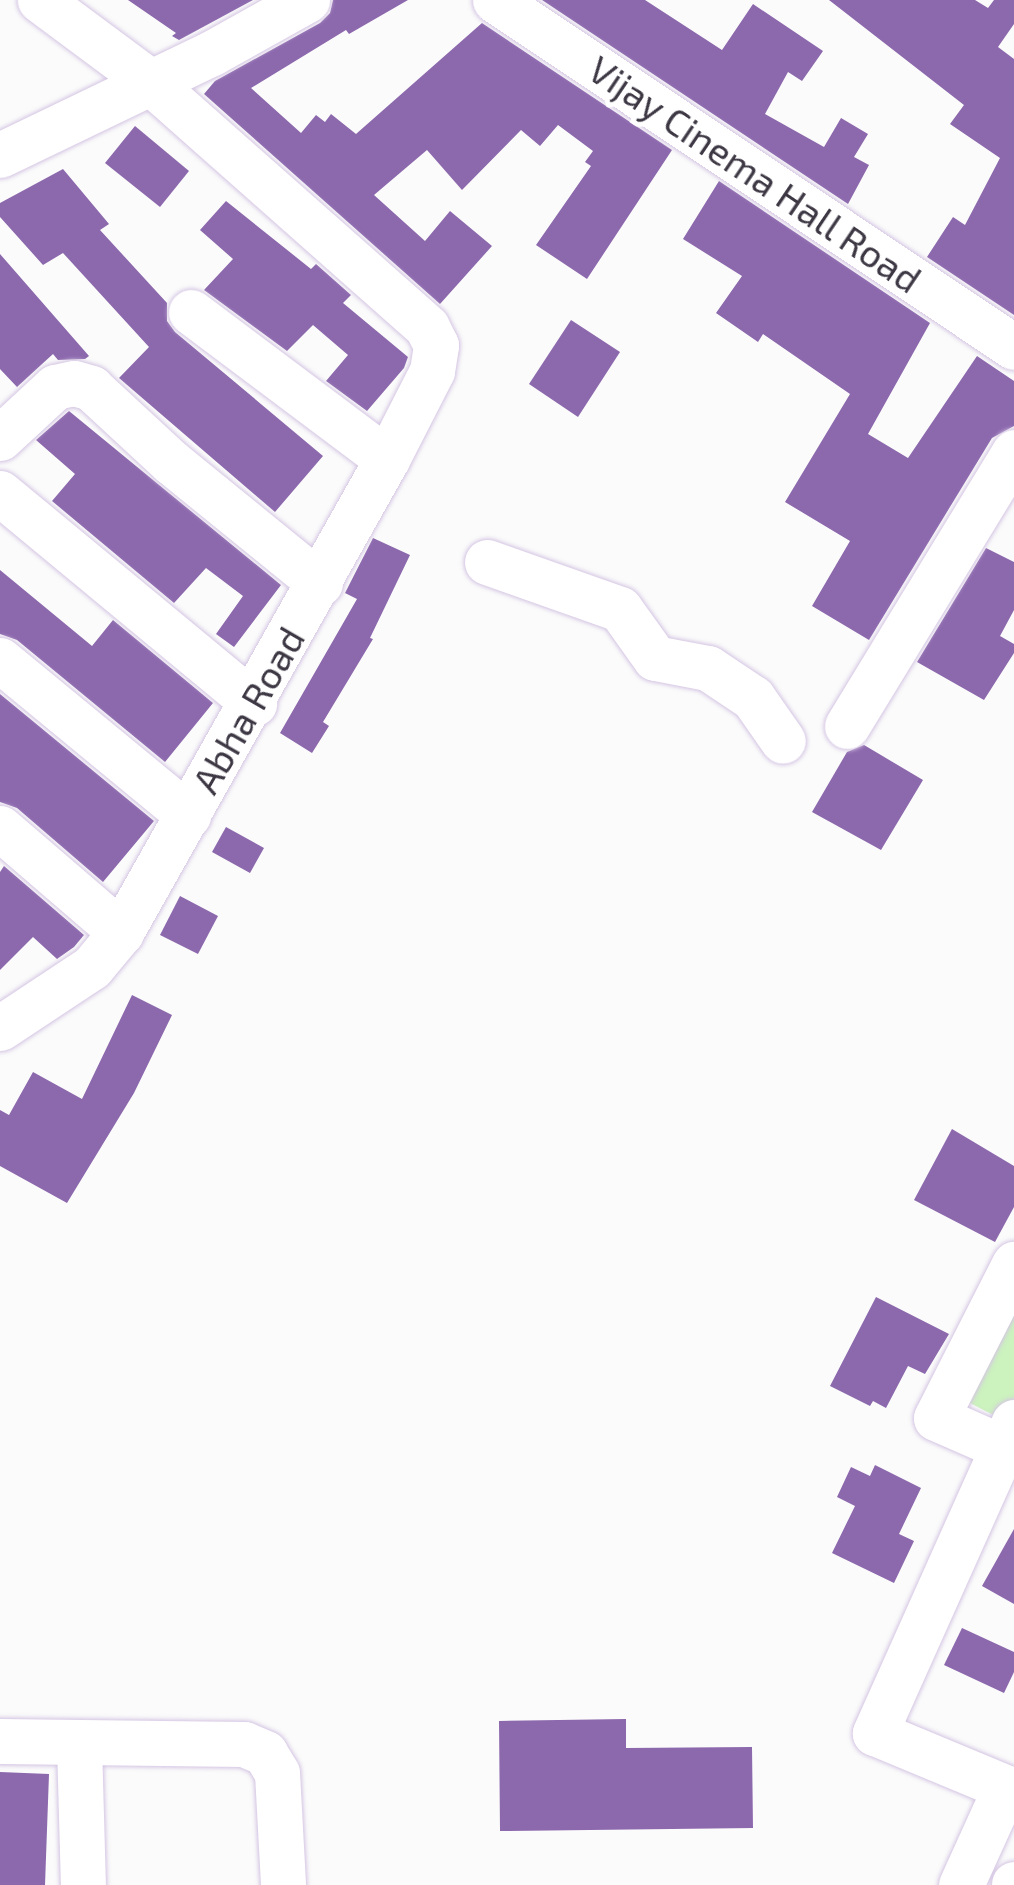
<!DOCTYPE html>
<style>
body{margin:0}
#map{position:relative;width:1014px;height:1885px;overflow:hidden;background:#fbfbfb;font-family:"Exo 2",sans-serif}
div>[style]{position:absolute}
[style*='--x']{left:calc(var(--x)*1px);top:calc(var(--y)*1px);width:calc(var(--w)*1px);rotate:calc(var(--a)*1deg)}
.green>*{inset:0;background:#ccf2be}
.building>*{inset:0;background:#8c68ad}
.roads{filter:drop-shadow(0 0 2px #d4c5e3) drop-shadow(0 0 2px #d4c5e3)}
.minor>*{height:45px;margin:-22.5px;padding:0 22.5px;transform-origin:22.5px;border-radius:22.5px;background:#fff}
span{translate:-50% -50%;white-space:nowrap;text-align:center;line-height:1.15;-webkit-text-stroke:10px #fff;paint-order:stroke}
.street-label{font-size:38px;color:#3c3743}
</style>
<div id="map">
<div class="green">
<div style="clip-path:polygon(1014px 1295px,1014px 1398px,1003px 1420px,962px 1399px)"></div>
</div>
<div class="building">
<div style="clip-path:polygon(128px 0,253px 0,179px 40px,172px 36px,176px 33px)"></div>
<div style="clip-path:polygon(333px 0,408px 0,349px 34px,346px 30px,251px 88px,301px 133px,316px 115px,325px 122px,331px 114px,356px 134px,482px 23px,672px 150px,587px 279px,536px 245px,591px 166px,585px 162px,593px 151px,558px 125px,540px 146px,521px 130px,462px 190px,427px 150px,374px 195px,425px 241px,450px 211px,492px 246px,440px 304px,204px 94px,215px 81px,320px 23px,330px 13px)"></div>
<div style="clip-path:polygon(542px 0,645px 0,722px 50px,753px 4px,823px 51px,802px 81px,788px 72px,765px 114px,824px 147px,841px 118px,868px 134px,854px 157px,869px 165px,848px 204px)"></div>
<div style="clip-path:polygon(829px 0,975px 0,988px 8px,994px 0,1014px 0,1014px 24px,998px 47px,1014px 59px,1014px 315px,927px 257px,953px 217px,965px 225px,1000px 158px,950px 124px,964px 105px)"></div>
<div style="clip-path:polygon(135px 126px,189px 171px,160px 207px,105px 163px)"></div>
<div style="clip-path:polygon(63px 169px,109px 224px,100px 230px,167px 303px,167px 321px,175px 332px,323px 456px,275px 512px,119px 378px,149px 347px,63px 253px,43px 265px,0 217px,0 203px)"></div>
<div style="clip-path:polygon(719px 181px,930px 323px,868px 434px,908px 458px,977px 356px,1014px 381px,1014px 426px,992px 438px,869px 640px,812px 606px,850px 541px,785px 502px,850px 394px,763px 334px,758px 342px,716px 313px,742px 276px,683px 239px)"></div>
<div style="clip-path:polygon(226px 201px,311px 269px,316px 264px,351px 295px,343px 303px,408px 357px,404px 368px,367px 411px,326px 381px,348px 355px,313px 325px,287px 351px,204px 290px,233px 259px,200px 230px)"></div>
<div style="clip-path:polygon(0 254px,89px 356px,85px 359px,58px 360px,53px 354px,17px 387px,0 369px)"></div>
<div style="clip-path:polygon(571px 320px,620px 352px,578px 417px,529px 384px)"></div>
<div style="clip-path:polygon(69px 411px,281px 585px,234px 647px,216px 634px,243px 596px,206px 568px,174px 603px,52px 501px,75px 474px,36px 440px)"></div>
<div style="clip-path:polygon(373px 538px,410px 555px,370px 638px,373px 639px,323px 722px,329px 726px,312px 753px,280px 733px,357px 599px,345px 593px)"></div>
<div style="clip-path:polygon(986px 548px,1014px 562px,1014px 610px,1000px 636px,1014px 644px,1014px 653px,984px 700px,917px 662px)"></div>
<div style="clip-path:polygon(0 570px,92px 646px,113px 620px,213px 703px,165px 762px,17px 640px,0 634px)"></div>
<div style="clip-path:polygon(0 694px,154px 821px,103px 882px,17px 808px,0 802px)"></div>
<div style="clip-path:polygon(864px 745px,923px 780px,881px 850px,812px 812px,847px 752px)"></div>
<div style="clip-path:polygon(226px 827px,264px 848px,250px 873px,212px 852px)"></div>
<div style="clip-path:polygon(4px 866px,84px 935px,74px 947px,57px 959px,33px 937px,0 970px,0 872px)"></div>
<div style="clip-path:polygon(180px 896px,218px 916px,198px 954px,160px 935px)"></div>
<div style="clip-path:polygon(132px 995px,172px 1015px,134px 1093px,67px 1203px,0 1166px,0 1110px,9px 1115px,33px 1072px,82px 1099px)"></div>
<div style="clip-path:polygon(952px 1129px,1014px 1166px,1014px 1207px,995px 1242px,914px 1200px)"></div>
<div style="clip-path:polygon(876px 1297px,949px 1334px,925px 1374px,908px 1366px,886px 1408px,873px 1401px,870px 1406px,830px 1386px)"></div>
<div style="clip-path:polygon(875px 1465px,921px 1488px,899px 1534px,914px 1541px,894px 1583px,832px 1553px,855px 1506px,837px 1497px,851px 1467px,870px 1476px)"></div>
<div style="clip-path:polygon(1014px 1529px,1014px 1604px,982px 1586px)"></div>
<div style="clip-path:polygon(962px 1628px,1014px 1652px,1014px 1672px,1004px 1693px,944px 1665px)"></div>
<div style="clip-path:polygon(626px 1719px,626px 1748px,752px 1747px,753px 1828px,500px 1831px,499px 1721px)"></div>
<div style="clip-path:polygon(0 1772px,49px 1774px,45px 1885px,0 1885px)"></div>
</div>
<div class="roads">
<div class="minor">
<div style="--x:495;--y:0;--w:624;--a:33.77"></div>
<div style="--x:0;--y:155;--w:235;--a:-25.7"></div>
<div style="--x:212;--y:53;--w:109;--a:-29.2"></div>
<div style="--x:191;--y:312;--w:245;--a:36.9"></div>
<div style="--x:0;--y:438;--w:75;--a:-42.8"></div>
<div style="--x:55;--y:387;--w:19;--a:-12"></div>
<div style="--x:74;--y:383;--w:18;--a:16"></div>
<div style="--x:91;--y:388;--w:109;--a:42.8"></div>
<div style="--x:171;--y:462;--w:192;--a:39.1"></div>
<div style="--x:0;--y:493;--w:330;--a:39.6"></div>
<div style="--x:487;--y:562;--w:141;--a:19.5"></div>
<div style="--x:620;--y:609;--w:60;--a:54.5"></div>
<div style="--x:655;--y:658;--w:54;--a:10.7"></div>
<div style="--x:708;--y:668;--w:54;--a:33.7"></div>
<div style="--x:753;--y:698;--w:52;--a:55.1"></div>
<div style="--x:0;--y:660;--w:244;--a:39.5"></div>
<div style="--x:847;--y:726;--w:321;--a:-58.6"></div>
<div style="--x:0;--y:828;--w:160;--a:40.7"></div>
<div style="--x:0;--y:1028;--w:110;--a:-33.5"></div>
<div style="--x:92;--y:967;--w:45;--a:-50.4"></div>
<div style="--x:121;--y:932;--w:543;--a:-60.65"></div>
<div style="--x:387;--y:459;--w:99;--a:-62.9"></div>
<div style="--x:432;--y:371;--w:26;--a:-81"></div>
<div style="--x:436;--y:345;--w:20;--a:-117"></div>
<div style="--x:427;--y:327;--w:371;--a:-138.5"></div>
<div style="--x:149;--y:81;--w:136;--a:-143.4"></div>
<div style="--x:1014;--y:1422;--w:341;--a:114.1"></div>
<div style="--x:875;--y:1733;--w:151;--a:22.6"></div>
<div style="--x:1002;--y:1447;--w:72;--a:-156.3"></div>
<div style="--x:936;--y:1418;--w:173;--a:-63.1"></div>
<div style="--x:0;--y:1741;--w:244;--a:0.7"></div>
<div style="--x:244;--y:1744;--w:23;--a:23"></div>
<div style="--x:265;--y:1753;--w:23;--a:59"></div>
<div style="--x:277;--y:1773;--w:112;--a:86.9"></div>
<div style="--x:79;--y:1744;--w:141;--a:88.4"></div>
<div style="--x:961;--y:1885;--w:107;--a:-65.6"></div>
<div style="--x:1014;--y:1885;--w:1;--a:-90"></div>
</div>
</div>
<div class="street-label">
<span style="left:755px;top:174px;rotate:34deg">Vijay Cinema Hall Road</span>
<span style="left:248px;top:710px;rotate:-60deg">Abha Road</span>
</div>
</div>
